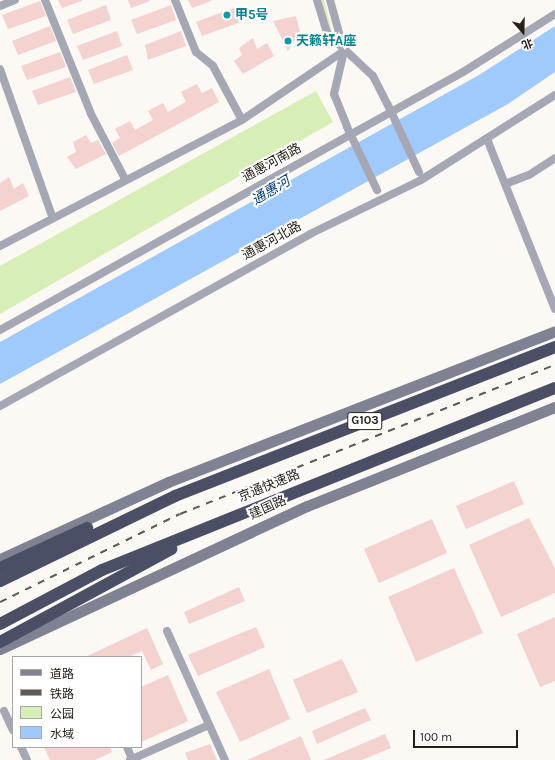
<!DOCTYPE html>
<meta charset="utf-8">
<style>
body{margin:0}
#map{position:relative;width:555px;height:760px;overflow:hidden;background:#fcf8f3;font-family:Karla,"Noto Sans SC",sans-serif}
div>[style]{position:absolute}
[style*='--x']{left:calc(var(--x)*1px);top:calc(var(--y)*1px);width:calc(var(--w)*1px);rotate:calc(var(--a)*1deg)}
.green>*{inset:0;background:#d8eeb7}
.water>*{inset:0;background:#a1cafc}
.building>*{inset:0;background:#f3d2d0}
.minor>*{height:8px;margin:-4px;padding:0 4px;transform-origin:4px;border-radius:4px;background:#a5a8b4}
.secondary>*{height:11px;margin:-5.5px;padding:0 5.5px;transform-origin:5.5px;border-radius:5.5px;background:#7e8292}
.motorway>*{height:12px;margin:-6px;padding:0 6px;transform-origin:6px;border-radius:6px;background:#4a4f66}
.rail>*{height:2px;margin-top:-1px;transform-origin:0;background:repeating-linear-gradient(90deg,#615a53 0 7px,transparent 0 14px)}
.minor-bridge>*{height:8px;margin:-4px;padding:0 4px;transform-origin:4px;border-radius:4px;background:#a5a8b4}
.dots>*{width:11px;height:11px;translate:-50% -50%;box-sizing:border-box;border:2px solid #fff;border-radius:50%}
span{translate:-50% -50%;white-space:nowrap;text-align:center;line-height:1.15;-webkit-text-stroke:4px #fff;paint-order:stroke}
.shield-label span{padding:1px 3px;background:#fff;border:1px solid;border-radius:3px;-webkit-text-stroke-width:0}
.shield-label{font-size:12px;color:#282018;font-weight:700}
.culture-label{font-size:13px;color:#0d838f;font-weight:700}
.left{translate:0 -50%;text-align:left}
.street-label{font-size:13px;color:#282018}
.water-label{font-size:14px;color:#044079;font-style:italic}
.legend{position:absolute;left:12px;top:656px;width:130px;height:92px;box-sizing:border-box;background:#fff;border:1px solid #a9a6a3;margin:0;padding:5px 7px;list-style:none;font-size:12px;color:#282018}
.legend li{display:flex;align-items:center;gap:8px;height:20px}
.legend b{width:20px;border:1px solid #a9a6a3}
.north{position:absolute;left:503px;top:12px;width:40px;height:40px;-webkit-text-stroke:3px #fff;paint-order:stroke;rotate:160deg;font-size:11px;font-weight:700;line-height:16px;text-align:center;color:#282018}
.north::after{content:'';display:block;margin:auto;width:14px;height:18px;background:#282018;clip-path:polygon(50% 0,100% 100%,50% 72%,0 100%)}
.scale{position:absolute;left:413px;top:730px;width:105px;height:18px;box-sizing:border-box;border:2px solid #282018;border-top:0;padding-left:5px;font-size:12px;line-height:14px;white-space:nowrap;color:#282018;-webkit-text-stroke:3px #fff;paint-order:stroke}
</style>
<div id="map">
<div class="green">
<div style="clip-path:polygon(321px 0,324px 0,332px 31px,330px 29px)"></div>
<div style="clip-path:polygon(316px 91px,333px 122px,0 314px,0 266px)"></div>
</div>
<div class="water">
<div style="clip-path:polygon(555px 26px,555px 72px,508px 104px,0 384px,0 342px,479px 75px)"></div>
</div>
<div class="building">
<div style="clip-path:polygon(58px 0,82px 0,82px 1px,62px 8px)"></div>
<div style="clip-path:polygon(128px 0,150px 0,150px 1px,131px 8px)"></div>
<div style="clip-path:polygon(188px 0,211px 0,211px 1px,192px 8px)"></div>
<div style="clip-path:polygon(40px 1px,46px 16px,8px 29px,2px 15px)"></div>
<div style="clip-path:polygon(106px 5px,111px 20px,73px 34px,67px 20px)"></div>
<div style="clip-path:polygon(171px 5px,176px 20px,137px 34px,131px 20px)"></div>
<div style="clip-path:polygon(236px 7px,241px 22px,202px 36px,196px 22px)"></div>
<div style="clip-path:polygon(296px 16px,300px 32px,288px 51px,273px 21px)"></div>
<div style="clip-path:polygon(50px 26px,56px 41px,18px 55px,12px 41px)"></div>
<div style="clip-path:polygon(117px 31px,122px 46px,83px 60px,77px 46px)"></div>
<div style="clip-path:polygon(181px 31px,186px 46px,148px 60px,145px 45px)"></div>
<div style="clip-path:polygon(253px 38px,257px 49px,267px 43px,274px 56px,243px 74px,234px 61px,242px 55px,239px 48px)"></div>
<div style="clip-path:polygon(60px 52px,66px 67px,27px 80px,21px 66px)"></div>
<div style="clip-path:polygon(127px 55px,133px 70px,94px 84px,88px 70px)"></div>
<div style="clip-path:polygon(70px 77px,76px 92px,38px 105px,32px 91px)"></div>
<div style="clip-path:polygon(197px 84px,202px 93px,212px 88px,219px 102px,119px 156px,112px 143px,120px 138px,115px 129px,130px 121px,135px 130px,153px 120px,148px 111px,163px 103px,168px 112px,186px 102px,181px 92px)"></div>
<div style="clip-path:polygon(86px 135px,91px 143px,98px 140px,106px 154px,76px 169px,67px 157px,76px 152px,73px 142px)"></div>
<div style="clip-path:polygon(9px 177px,14px 189px,23px 183px,29px 196px,0 211px,0 183px)"></div>
<div style="clip-path:polygon(514px 481px,524px 504px,466px 529px,456px 506px)"></div>
<div style="clip-path:polygon(529px 518px,555px 568px,555px 593px,501px 617px,469px 545px)"></div>
<div style="clip-path:polygon(432px 519px,447px 553px,379px 583px,364px 549px)"></div>
<div style="clip-path:polygon(454px 568px,483px 633px,416px 662px,388px 597px)"></div>
<div style="clip-path:polygon(239px 587px,245px 601px,189px 624px,184px 612px)"></div>
<div style="clip-path:polygon(555px 617px,555px 681px,540px 687px,517px 634px)"></div>
<div style="clip-path:polygon(256px 627px,265px 647px,198px 676px,188px 655px)"></div>
<div style="clip-path:polygon(147px 628px,163px 664px,151px 670px,142px 651px,128px 657px,85px 657px)"></div>
<div style="clip-path:polygon(342px 659px,358px 692px,307px 713px,293px 680px)"></div>
<div style="clip-path:polygon(269px 669px,290px 719px,240px 742px,216px 692px)"></div>
<div style="clip-path:polygon(168px 675px,188px 721px,141px 742px,141px 687px)"></div>
<div style="clip-path:polygon(365px 708px,371px 720px,317px 744px,312px 731px)"></div>
<div style="clip-path:polygon(385px 734px,391px 748px,362px 760px,324px 760px)"></div>
<div style="clip-path:polygon(301px 736px,311px 760px,247px 760px)"></div>
<div style="clip-path:polygon(210px 744px,217px 760px,188px 760px,185px 753px)"></div>
<div style="clip-path:polygon(44px 747px,110px 747px,112px 752px,95px 760px,50px 760px)"></div>
</div>
<div class="minor">
<div style="--x:45;--y:0;--w:123;--a:68"></div>
<div style="--x:91;--y:114;--w:73;--a:62.4"></div>
<div style="--x:175;--y:0;--w:56;--a:68"></div>
<div style="--x:196;--y:52;--w:22;--a:39"></div>
<div style="--x:213;--y:66;--w:61;--a:61.8"></div>
<div style="--x:317;--y:0;--w:34;--a:73"></div>
<div style="--x:327;--y:33;--w:63;--a:43.1"></div>
<div style="--x:373;--y:76;--w:33;--a:63"></div>
<div style="--x:330;--y:0;--w:53;--a:74.6"></div>
<div style="--x:344;--y:51;--w:44;--a:103.1"></div>
<div style="--x:334;--y:94;--w:35;--a:68"></div>
<div style="--x:0;--y:6;--w:16;--a:-22"></div>
<div style="--x:0;--y:69;--w:156;--a:70.5"></div>
<div style="--x:487;--y:139;--w:183;--a:68.2"></div>
<div style="--x:505;--y:184;--w:26;--a:-21"></div>
<div style="--x:529;--y:175;--w:31;--a:-33"></div>
<div style="--x:0;--y:246;--w:273;--a:-27.5"></div>
<div style="--x:242;--y:120;--w:123;--a:-34.1"></div>
<div style="--x:0;--y:330;--w:530;--a:-29.13"></div>
<div style="--x:463;--y:72;--w:109;--a:-32.2"></div>
<div style="--x:0;--y:406;--w:355;--a:-29"></div>
<div style="--x:310;--y:234;--w:123;--a:-25.9"></div>
<div style="--x:421;--y:180;--w:159;--a:-32.4"></div>
<div style="--x:167;--y:631;--w:141;--a:65.8"></div>
<div style="--x:4;--y:711;--w:21;--a:65"></div>
<div style="--x:21;--y:747;--w:14;--a:65"></div>
<div style="--x:127;--y:747;--w:13;--a:67"></div>
<div style="--x:130;--y:760;--w:86;--a:-23.9"></div>
</div>
<div class="secondary">
<div style="--x:0;--y:559;--w:185;--a:-24.6"></div>
<div style="--x:168;--y:482;--w:415;--a:-21.3"></div>
<div style="--x:0;--y:649;--w:339;--a:-25"></div>
<div style="--x:307;--y:506;--w:267;--a:-21.8"></div>
</div>
<div class="motorway">
<div style="--x:0;--y:568;--w:96;--a:-24.7"></div>
<div style="--x:0;--y:581;--w:195;--a:-25.9"></div>
<div style="--x:175;--y:496;--w:408;--a:-21.4"></div>
<div style="--x:0;--y:624;--w:115;--a:-27.9"></div>
<div style="--x:102;--y:570;--w:488;--a:-21.9"></div>
<div style="--x:0;--y:642;--w:195;--a:-28.5"></div>
</div>
<div class="rail">
<div style="--x:0;--y:602;--w:200;--a:-26.1"></div>
<div style="--x:180;--y:514;--w:404;--a:-21.7"></div>
</div>
<div class="minor-bridge">
<div style="--x:388;--y:105;--w:74;--a:65.2"></div>
<div style="--x:347;--y:127;--w:70;--a:64.5"></div>
</div>
<div class="dots">
<div style="left:227px;top:15px;background:#0f9aa8"></div>
<div style="left:288px;top:41px;background:#0f9aa8"></div>
</div>
<div class="shield-label">
<span style="left:365px;top:421px">G103</span>
</div>
<div class="culture-label">
<span class="left" style="left:235px;top:15px">甲5号</span>
<span class="left" style="left:296px;top:41px">天籁轩A座</span>
</div>
<div class="street-label">
<span style="left:272px;top:163px;rotate:-29deg">通惠河南路</span>
<span style="left:272px;top:241px;rotate:-29deg">通惠河北路</span>
<span style="left:269px;top:486px;rotate:-22deg">京通快速路</span>
<span style="left:268px;top:508px;rotate:-24deg">建国路</span>
</div>
<div class="water-label">
<span style="left:271px;top:191px;rotate:-31deg">通惠河</span>
</div>
<ul class="legend">
<li><b style="height:5px;background:#7e8292"></b>道路</li>
<li><b style="height:5px;background:#615a53"></b>铁路</li>
<li><b style="height:11px;background:#d8eeb7"></b>公园</li>
<li><b style="height:11px;background:#a1cafc"></b>水域</li>
</ul>
<div class="north">北</div>
<div class="scale">100 m</div>
</div>
